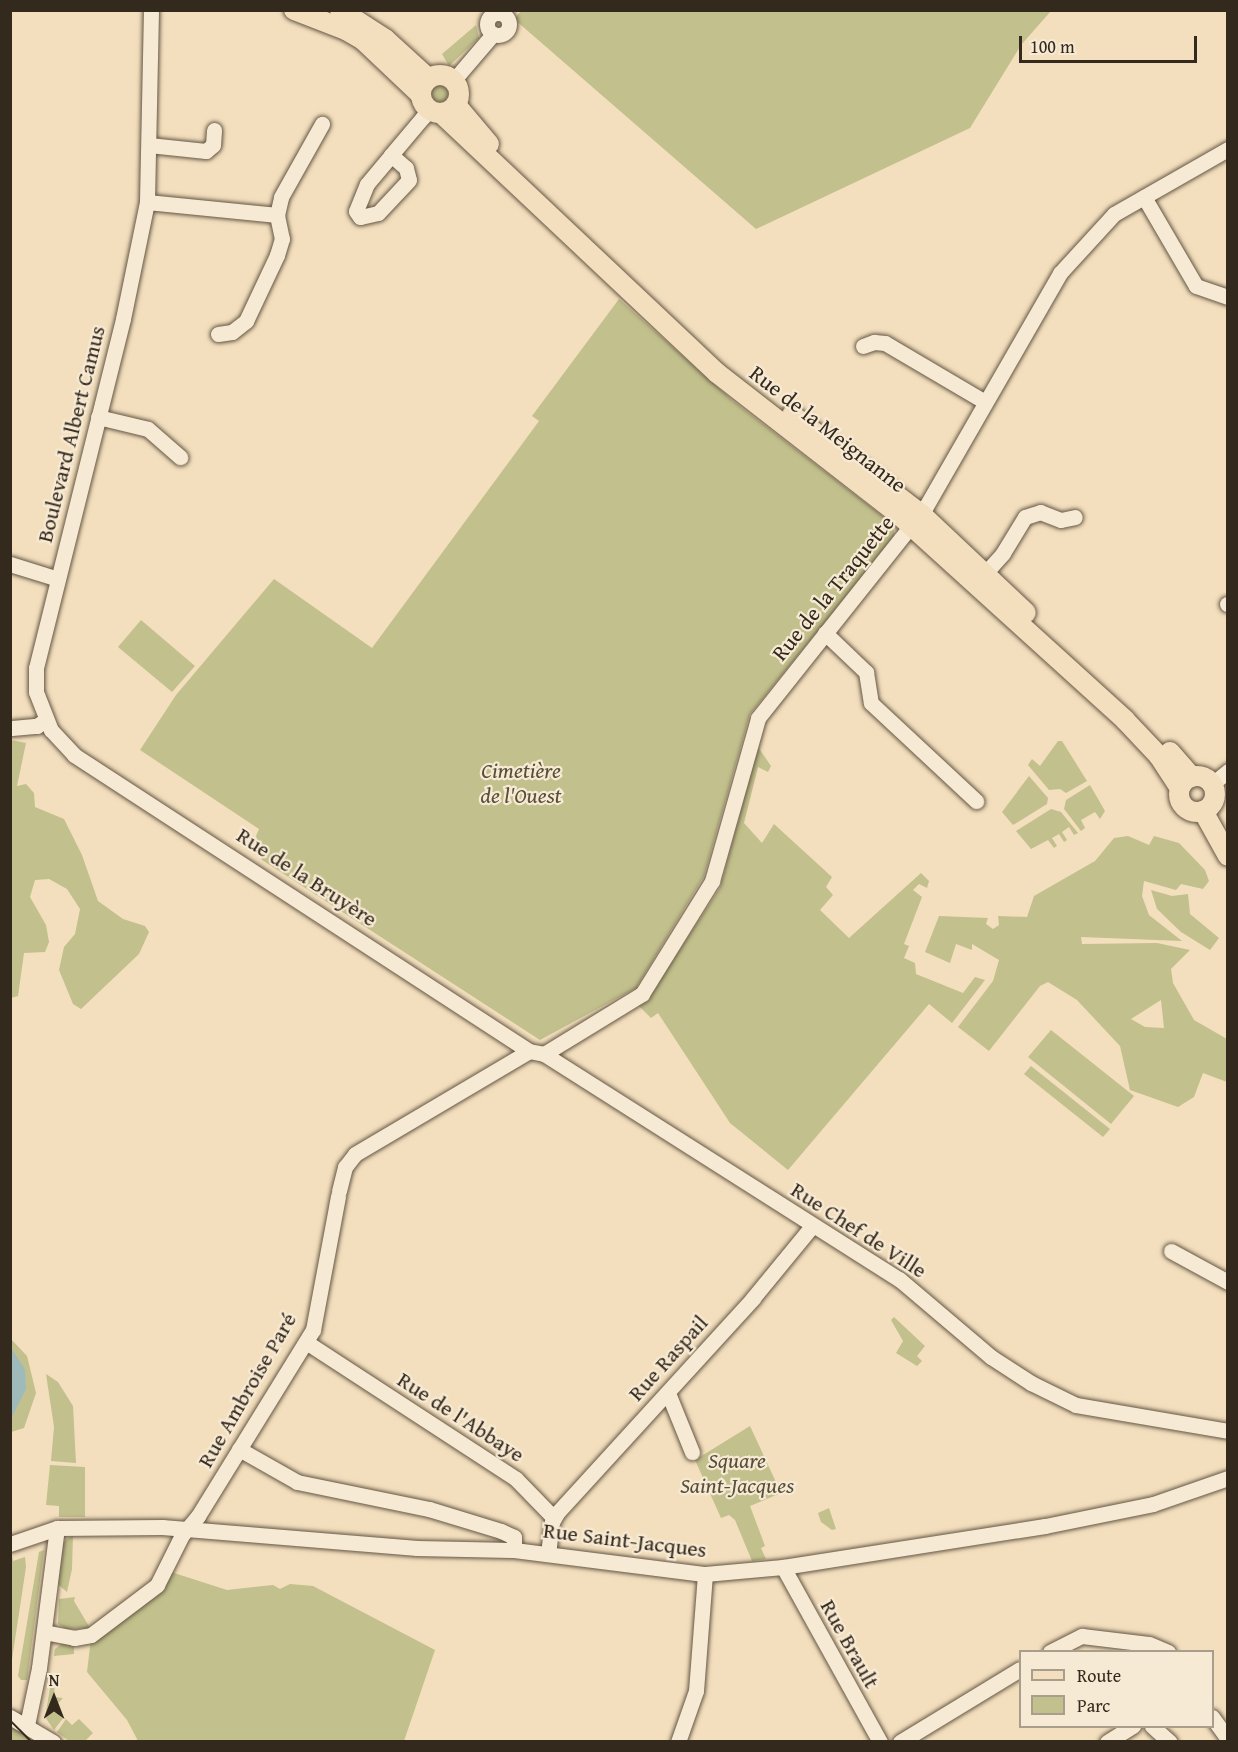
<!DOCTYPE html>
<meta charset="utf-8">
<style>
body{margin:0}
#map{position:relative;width:1238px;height:1752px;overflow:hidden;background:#f3dfbd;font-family:"Gentium Book Plus",serif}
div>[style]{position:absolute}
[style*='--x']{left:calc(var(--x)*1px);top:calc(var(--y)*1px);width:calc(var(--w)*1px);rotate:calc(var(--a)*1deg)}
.green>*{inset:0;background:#c2c08c}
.round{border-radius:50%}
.water>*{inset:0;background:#9ebaba}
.roads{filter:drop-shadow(0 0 2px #645645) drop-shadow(0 0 2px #645645)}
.minor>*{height:15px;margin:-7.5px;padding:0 7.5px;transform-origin:7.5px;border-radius:7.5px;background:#f7ead4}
.minor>.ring{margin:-7.5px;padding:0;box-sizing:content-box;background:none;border:15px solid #f7ead4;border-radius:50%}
.major>*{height:20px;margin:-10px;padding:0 10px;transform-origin:10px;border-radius:10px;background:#f3dfbd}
.major>.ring{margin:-10px;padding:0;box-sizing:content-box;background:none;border:20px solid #f3dfbd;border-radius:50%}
.tram>*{height:1.5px;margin:-0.75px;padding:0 0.75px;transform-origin:0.75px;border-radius:0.75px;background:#34291d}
span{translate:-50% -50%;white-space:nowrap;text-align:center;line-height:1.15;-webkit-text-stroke:4.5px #f7ead4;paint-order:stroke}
.street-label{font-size:22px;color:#34291d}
.park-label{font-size:22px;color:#584f39;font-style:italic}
.frame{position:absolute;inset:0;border:12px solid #34291d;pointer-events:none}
.legend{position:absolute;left:1019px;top:1650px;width:195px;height:78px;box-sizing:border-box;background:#f7ead4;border:2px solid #a99d8b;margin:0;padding:8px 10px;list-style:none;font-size:18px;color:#34291d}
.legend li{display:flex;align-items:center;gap:12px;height:30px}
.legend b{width:30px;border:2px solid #a99d8b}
.north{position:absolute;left:24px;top:1668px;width:60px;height:60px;-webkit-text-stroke:4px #f7ead4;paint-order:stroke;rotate:0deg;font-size:16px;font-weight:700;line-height:24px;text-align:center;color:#34291d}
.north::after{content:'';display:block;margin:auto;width:21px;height:27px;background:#34291d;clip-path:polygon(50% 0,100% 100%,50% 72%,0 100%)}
.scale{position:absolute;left:1019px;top:36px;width:178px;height:27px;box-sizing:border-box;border:3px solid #34291d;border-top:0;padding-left:8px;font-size:18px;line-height:21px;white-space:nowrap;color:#34291d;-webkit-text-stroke:4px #f7ead4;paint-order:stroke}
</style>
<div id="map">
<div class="green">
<div style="clip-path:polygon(521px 11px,521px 10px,1051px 11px,1021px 45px,970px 128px,756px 229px,514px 19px)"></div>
<div style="clip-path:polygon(476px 25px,479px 38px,449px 66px,442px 54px)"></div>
<div class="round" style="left:432px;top:86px;width:16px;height:16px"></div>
<div style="clip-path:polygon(619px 299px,733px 401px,894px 525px,894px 538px,750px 714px,704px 876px,636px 988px,540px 1040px,262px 860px,256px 836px,259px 829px,140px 750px,176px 695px,274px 579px,372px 648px,539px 421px,532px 416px)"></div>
<div style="clip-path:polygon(141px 620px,195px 666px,172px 692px,118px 647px)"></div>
<div style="clip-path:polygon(11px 740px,26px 743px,17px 786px,26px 784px,34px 793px,35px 807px,64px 819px,82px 855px,98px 901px,123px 919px,145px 926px,149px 932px,139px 954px,81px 1009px,73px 1004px,59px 970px,64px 947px,75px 934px,80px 909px,67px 889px,49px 879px,35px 880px,30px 897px,46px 925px,49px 942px,45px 952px,24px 953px,18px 996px,11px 998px)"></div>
<div style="clip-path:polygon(1058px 741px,1062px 741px,1087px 781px,1066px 793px,1060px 789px,1049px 790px,1028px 765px,1032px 759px,1040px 766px)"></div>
<div style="clip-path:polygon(758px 747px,771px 766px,768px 772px,758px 767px,744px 823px,762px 843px,774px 824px,832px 877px,826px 887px,833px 895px,820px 910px,849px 938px,921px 873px,929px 881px,927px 888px,919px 884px,913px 890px,922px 897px,904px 944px,909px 946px,904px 958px,915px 963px,916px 974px,963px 993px,975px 977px,985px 980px,952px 1023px,929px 1004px,788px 1170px,730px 1123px,658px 1013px,651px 1018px,638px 1005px,647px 1000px,720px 888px)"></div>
<div style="clip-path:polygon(1029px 776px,1048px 798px,1047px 804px,1013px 825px,1002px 812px)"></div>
<div style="clip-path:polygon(1090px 785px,1105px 811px,1100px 819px,1095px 812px,1081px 820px,1085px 828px,1081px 831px,1064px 809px,1066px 800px)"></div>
<div style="clip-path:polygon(1051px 809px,1061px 812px,1078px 833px,1074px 835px,1069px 827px,1062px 832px,1067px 840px,1064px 842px,1059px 834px,1052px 838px,1057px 846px,1054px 848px,1048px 840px,1031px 849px,1016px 831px)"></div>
<div style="clip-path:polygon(evenodd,1128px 836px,1149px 845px,1154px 836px,1179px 843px,1205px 870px,1209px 881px,1203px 889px,1181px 884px,1176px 890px,1144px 881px,1142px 896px,1149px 915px,1182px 941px,1081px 937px,1082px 944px,1157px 943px,1190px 950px,1171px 969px,1173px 983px,1194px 1020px,1227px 1039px,1227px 1082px,1203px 1073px,1194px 1097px,1178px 1107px,1130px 1090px,1120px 1046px,1077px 1000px,1048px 982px,1040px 986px,989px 1051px,958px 1027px,993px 981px,999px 960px,972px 944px,972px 950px,956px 944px,950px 963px,925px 952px,939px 916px,988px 918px,986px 924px,993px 929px,999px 925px,998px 916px,1027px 917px,1034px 896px,1095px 861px,1114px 838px,1128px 836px,1161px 1000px,1164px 1028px,1145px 1027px,1131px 1019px,1161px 1000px)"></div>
<div style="clip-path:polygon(1151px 890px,1172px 896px,1188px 894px,1190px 914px,1219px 938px,1210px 950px,1181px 932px,1157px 909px)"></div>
<div style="clip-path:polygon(1051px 1030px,1134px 1096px,1111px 1124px,1028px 1057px)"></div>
<div style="clip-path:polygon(1031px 1066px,1110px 1129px,1103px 1137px,1024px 1074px)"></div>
<div style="clip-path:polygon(894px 1317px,925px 1346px,917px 1356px,922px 1361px,917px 1366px,896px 1353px,903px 1341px,891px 1320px)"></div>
<div style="clip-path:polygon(11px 1339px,27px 1356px,36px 1393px,24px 1428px,11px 1432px)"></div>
<div style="clip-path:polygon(46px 1374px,58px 1382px,73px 1406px,76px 1463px,51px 1461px,54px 1427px)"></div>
<div style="clip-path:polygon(750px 1426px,781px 1493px,750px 1506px,765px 1546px,761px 1548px,766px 1559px,752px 1561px,735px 1520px,729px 1515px,721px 1518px,695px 1460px)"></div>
<div style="clip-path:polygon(50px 1465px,85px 1467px,85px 1517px,59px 1517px,59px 1506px,46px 1505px)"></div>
<div style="clip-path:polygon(829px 1508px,836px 1529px,832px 1530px,821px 1522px,818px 1513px)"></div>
<div style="clip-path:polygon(73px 1534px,72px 1569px,67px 1592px,55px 1582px,59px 1546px)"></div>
<div style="clip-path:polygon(10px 1544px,13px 1561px,25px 1557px,26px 1567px,11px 1666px)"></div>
<div style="clip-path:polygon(44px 1550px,27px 1680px,21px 1680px,18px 1676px,39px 1552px)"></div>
<div style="clip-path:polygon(171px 1572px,227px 1590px,273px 1585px,280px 1589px,290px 1584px,313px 1586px,435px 1650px,404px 1741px,138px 1741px,127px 1720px,87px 1672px,91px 1638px,130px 1615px,162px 1589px)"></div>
<div style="clip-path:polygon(75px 1597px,74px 1601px,90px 1628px,66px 1629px,58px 1624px,59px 1599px)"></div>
<div style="clip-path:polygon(63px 1643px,74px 1645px,74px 1654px,54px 1656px,55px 1649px)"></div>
<div style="clip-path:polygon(55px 1680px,54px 1697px,63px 1698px,55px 1707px,64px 1717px,54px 1730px,45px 1717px,51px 1683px)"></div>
<div style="clip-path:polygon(66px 1719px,72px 1725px,79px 1719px,93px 1733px,85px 1741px,69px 1741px,57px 1732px)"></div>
<div style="clip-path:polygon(10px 1726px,23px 1731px,36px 1741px,11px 1741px)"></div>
</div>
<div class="water">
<div style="clip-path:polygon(11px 1348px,25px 1369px,26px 1389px,11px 1419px)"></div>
</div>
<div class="roads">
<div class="minor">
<div style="--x:151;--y:10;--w:192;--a:91.2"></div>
<div style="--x:147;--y:202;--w:119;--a:101.6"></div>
<div style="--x:123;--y:319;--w:360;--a:104"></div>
<div style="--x:36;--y:668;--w:24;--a:90"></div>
<div style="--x:36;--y:692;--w:41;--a:68.5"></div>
<div style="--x:51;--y:730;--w:34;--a:47"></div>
<div style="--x:74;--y:755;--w:543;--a:33.05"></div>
<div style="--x:529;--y:1051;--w:15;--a:11"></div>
<div style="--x:544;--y:1054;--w:420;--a:32.4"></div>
<div style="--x:899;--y:1279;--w:121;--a:40.3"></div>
<div style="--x:991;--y:1357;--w:48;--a:33"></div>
<div style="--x:1031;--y:1383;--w:50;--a:26.1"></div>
<div style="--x:1076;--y:1405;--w:154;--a:9.7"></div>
<div class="ring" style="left:487px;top:13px;width:7px;height:7px"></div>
<div style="--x:453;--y:81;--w:62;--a:-49.6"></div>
<div style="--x:149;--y:145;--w:57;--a:6"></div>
<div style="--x:206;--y:151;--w:9;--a:-41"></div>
<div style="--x:213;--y:145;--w:15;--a:-86"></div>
<div style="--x:391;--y:155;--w:20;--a:41"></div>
<div style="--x:406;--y:168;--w:12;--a:76"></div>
<div style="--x:409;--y:180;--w:45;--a:133.2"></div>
<div style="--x:378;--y:213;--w:18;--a:167"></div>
<div style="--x:360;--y:217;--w:7;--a:-124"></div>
<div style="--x:356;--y:211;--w:29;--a:-68"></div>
<div style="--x:367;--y:184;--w:38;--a:-50"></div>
<div style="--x:391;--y:155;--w:50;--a:-49.9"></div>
<div style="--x:423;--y:117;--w:9;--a:-49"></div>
<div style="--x:1144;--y:197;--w:103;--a:59.7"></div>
<div style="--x:1196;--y:286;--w:34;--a:19"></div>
<div style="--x:147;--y:202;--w:131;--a:5.7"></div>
<div style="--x:218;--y:334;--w:14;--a:-8"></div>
<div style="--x:232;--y:332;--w:18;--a:-38"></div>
<div style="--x:246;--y:321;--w:73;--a:-64.8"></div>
<div style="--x:277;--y:255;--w:17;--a:-73"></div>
<div style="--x:282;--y:239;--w:25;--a:-102"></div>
<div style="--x:277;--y:215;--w:18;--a:-77"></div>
<div style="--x:281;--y:197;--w:84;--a:-60.7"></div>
<div style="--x:863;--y:346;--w:12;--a:-20"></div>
<div style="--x:874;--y:342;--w:11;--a:5"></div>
<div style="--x:885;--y:343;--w:116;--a:30.5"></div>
<div style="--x:98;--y:417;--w:51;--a:13.5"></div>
<div style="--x:148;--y:429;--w:43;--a:41.2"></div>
<div style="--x:10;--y:564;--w:50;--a:17.4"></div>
<div style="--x:979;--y:580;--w:36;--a:-48"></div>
<div style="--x:1003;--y:553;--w:42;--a:-58.6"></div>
<div style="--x:1025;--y:517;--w:16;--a:-18"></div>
<div style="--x:1040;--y:512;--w:22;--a:21"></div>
<div style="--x:1061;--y:520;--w:14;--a:-12"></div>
<div style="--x:1227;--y:604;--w:1;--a:0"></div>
<div style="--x:825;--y:633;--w:57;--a:43.6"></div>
<div style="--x:866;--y:672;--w:31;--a:81"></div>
<div style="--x:871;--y:703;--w:144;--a:43"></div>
<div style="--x:12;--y:728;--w:25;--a:-5"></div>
<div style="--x:37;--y:726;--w:10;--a:-37"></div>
<div style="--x:1212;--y:784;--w:21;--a:-39"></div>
<div style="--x:544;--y:1054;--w:115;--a:-31.5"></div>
<div style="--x:642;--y:994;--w:133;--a:-58.2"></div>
<div style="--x:712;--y:881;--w:169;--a:-74.2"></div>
<div style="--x:758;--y:718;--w:268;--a:-51.5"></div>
<div style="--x:925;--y:508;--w:271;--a:-60.1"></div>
<div style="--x:1060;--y:273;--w:80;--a:-47.5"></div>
<div style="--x:1114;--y:214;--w:131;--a:-29.7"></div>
<div style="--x:339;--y:1191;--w:25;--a:-76"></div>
<div style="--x:345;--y:1167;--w:16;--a:-52"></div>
<div style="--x:355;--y:1154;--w:202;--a:-30.6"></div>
<div style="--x:1171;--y:1251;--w:65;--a:28.5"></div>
<div style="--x:306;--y:1342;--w:251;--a:33.1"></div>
<div style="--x:516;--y:1479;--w:54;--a:45.7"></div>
<div style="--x:668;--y:1393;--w:64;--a:67.9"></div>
<div style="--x:239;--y:1449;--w:67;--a:29.6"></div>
<div style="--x:297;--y:1482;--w:135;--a:11.6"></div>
<div style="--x:429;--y:1509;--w:75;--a:17"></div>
<div style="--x:501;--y:1531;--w:14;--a:25"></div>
<div style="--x:514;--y:1537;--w:13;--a:90"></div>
<div style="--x:10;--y:1544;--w:50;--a:-18.8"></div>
<div style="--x:57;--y:1528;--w:105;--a:-0.5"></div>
<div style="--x:162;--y:1527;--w:256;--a:4.7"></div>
<div style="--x:417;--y:1548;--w:97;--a:1.2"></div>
<div style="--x:514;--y:1550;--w:193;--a:7.2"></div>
<div style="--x:705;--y:1574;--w:78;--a:-5.1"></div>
<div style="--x:783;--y:1567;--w:265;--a:-8.9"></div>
<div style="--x:1045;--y:1526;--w:110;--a:-11.5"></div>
<div style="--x:1153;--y:1504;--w:79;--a:-19.1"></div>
<div style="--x:548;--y:1554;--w:32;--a:-83"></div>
<div style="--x:552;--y:1522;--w:10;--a:-61"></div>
<div style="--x:557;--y:1513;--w:291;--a:-47.6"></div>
<div style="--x:753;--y:1298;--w:94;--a:-50.6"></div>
<div style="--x:783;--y:1567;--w:200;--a:61"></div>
<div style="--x:44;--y:1632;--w:31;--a:11"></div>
<div style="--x:74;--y:1638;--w:17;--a:-10"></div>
<div style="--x:91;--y:1635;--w:83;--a:-37.1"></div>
<div style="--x:157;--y:1585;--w:56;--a:-63.4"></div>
<div style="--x:182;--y:1535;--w:25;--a:-50"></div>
<div style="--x:198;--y:1516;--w:219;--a:-58.3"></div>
<div style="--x:313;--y:1330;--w:136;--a:-79.4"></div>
<div style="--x:1050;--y:1652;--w:36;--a:-27"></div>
<div style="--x:1082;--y:1636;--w:67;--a:6.8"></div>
<div style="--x:1149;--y:1644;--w:21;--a:23"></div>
<div style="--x:10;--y:1717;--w:50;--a:30.2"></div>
<div style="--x:1212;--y:1717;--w:27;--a:54"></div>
<div style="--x:27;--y:1725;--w:58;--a:-78.1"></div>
<div style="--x:39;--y:1668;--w:141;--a:-82.7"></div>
<div style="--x:1152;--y:1726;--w:24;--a:42"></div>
<div style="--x:678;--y:1742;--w:54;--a:-70.6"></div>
<div style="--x:696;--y:1691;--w:117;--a:-85.6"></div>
<div style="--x:900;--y:1742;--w:140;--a:-31.3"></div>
<div style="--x:1107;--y:1742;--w:31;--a:-32"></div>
</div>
<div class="major">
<div style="--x:294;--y:10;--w:56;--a:21"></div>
<div style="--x:346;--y:30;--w:20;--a:30"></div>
<div style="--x:363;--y:40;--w:80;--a:43.5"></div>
<div style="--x:340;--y:10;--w:54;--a:32.8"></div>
<div style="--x:385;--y:39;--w:59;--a:42.3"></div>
<div class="ring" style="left:421px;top:75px;width:18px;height:18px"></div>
<div style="--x:456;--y:105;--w:51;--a:49.8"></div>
<div style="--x:441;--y:113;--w:379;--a:43.3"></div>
<div style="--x:717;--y:373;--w:228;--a:37.9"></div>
<div style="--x:897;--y:513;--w:308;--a:42.2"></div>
<div style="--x:1125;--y:720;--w:50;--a:46.6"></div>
<div style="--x:1159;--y:756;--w:38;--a:57"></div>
<div style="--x:792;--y:415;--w:163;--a:37.5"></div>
<div style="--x:921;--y:514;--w:144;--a:43.3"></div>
<div style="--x:1170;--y:752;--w:33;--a:49"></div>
<div class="ring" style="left:1179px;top:776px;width:16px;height:16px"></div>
<div style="--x:1203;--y:811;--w:51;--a:60.9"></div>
</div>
</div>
<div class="tram">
<div style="--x:10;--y:1720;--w:31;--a:45"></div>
</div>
<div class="street-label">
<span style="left:828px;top:429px;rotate:38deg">Rue de la Meignanne</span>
<span style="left:71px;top:434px;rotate:-76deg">Boulevard Albert Camus</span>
<span style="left:833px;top:588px;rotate:-51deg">Rue de la Traquette</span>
<span style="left:307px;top:877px;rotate:33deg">Rue de la Bruyère</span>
<span style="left:859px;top:1230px;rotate:33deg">Rue Chef de Ville</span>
<span style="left:668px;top:1358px;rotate:-48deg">Rue Raspail</span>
<span style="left:247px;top:1390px;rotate:-60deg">Rue Ambroise Paré</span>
<span style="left:461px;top:1417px;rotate:33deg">Rue de l'Abbaye</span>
<span style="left:625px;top:1540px;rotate:7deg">Rue Saint-Jacques</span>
<span style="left:850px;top:1644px;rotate:61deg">Rue Brault</span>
</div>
<div class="park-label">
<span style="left:521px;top:783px">Cimetière<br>de l'Ouest</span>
<span style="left:737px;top:1473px">Square<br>Saint-Jacques</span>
</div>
<div class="frame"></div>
<ul class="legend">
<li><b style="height:8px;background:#f3dfbd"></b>Route</li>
<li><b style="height:16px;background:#c2c08c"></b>Parc</li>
</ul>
<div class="north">N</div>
<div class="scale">100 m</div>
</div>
